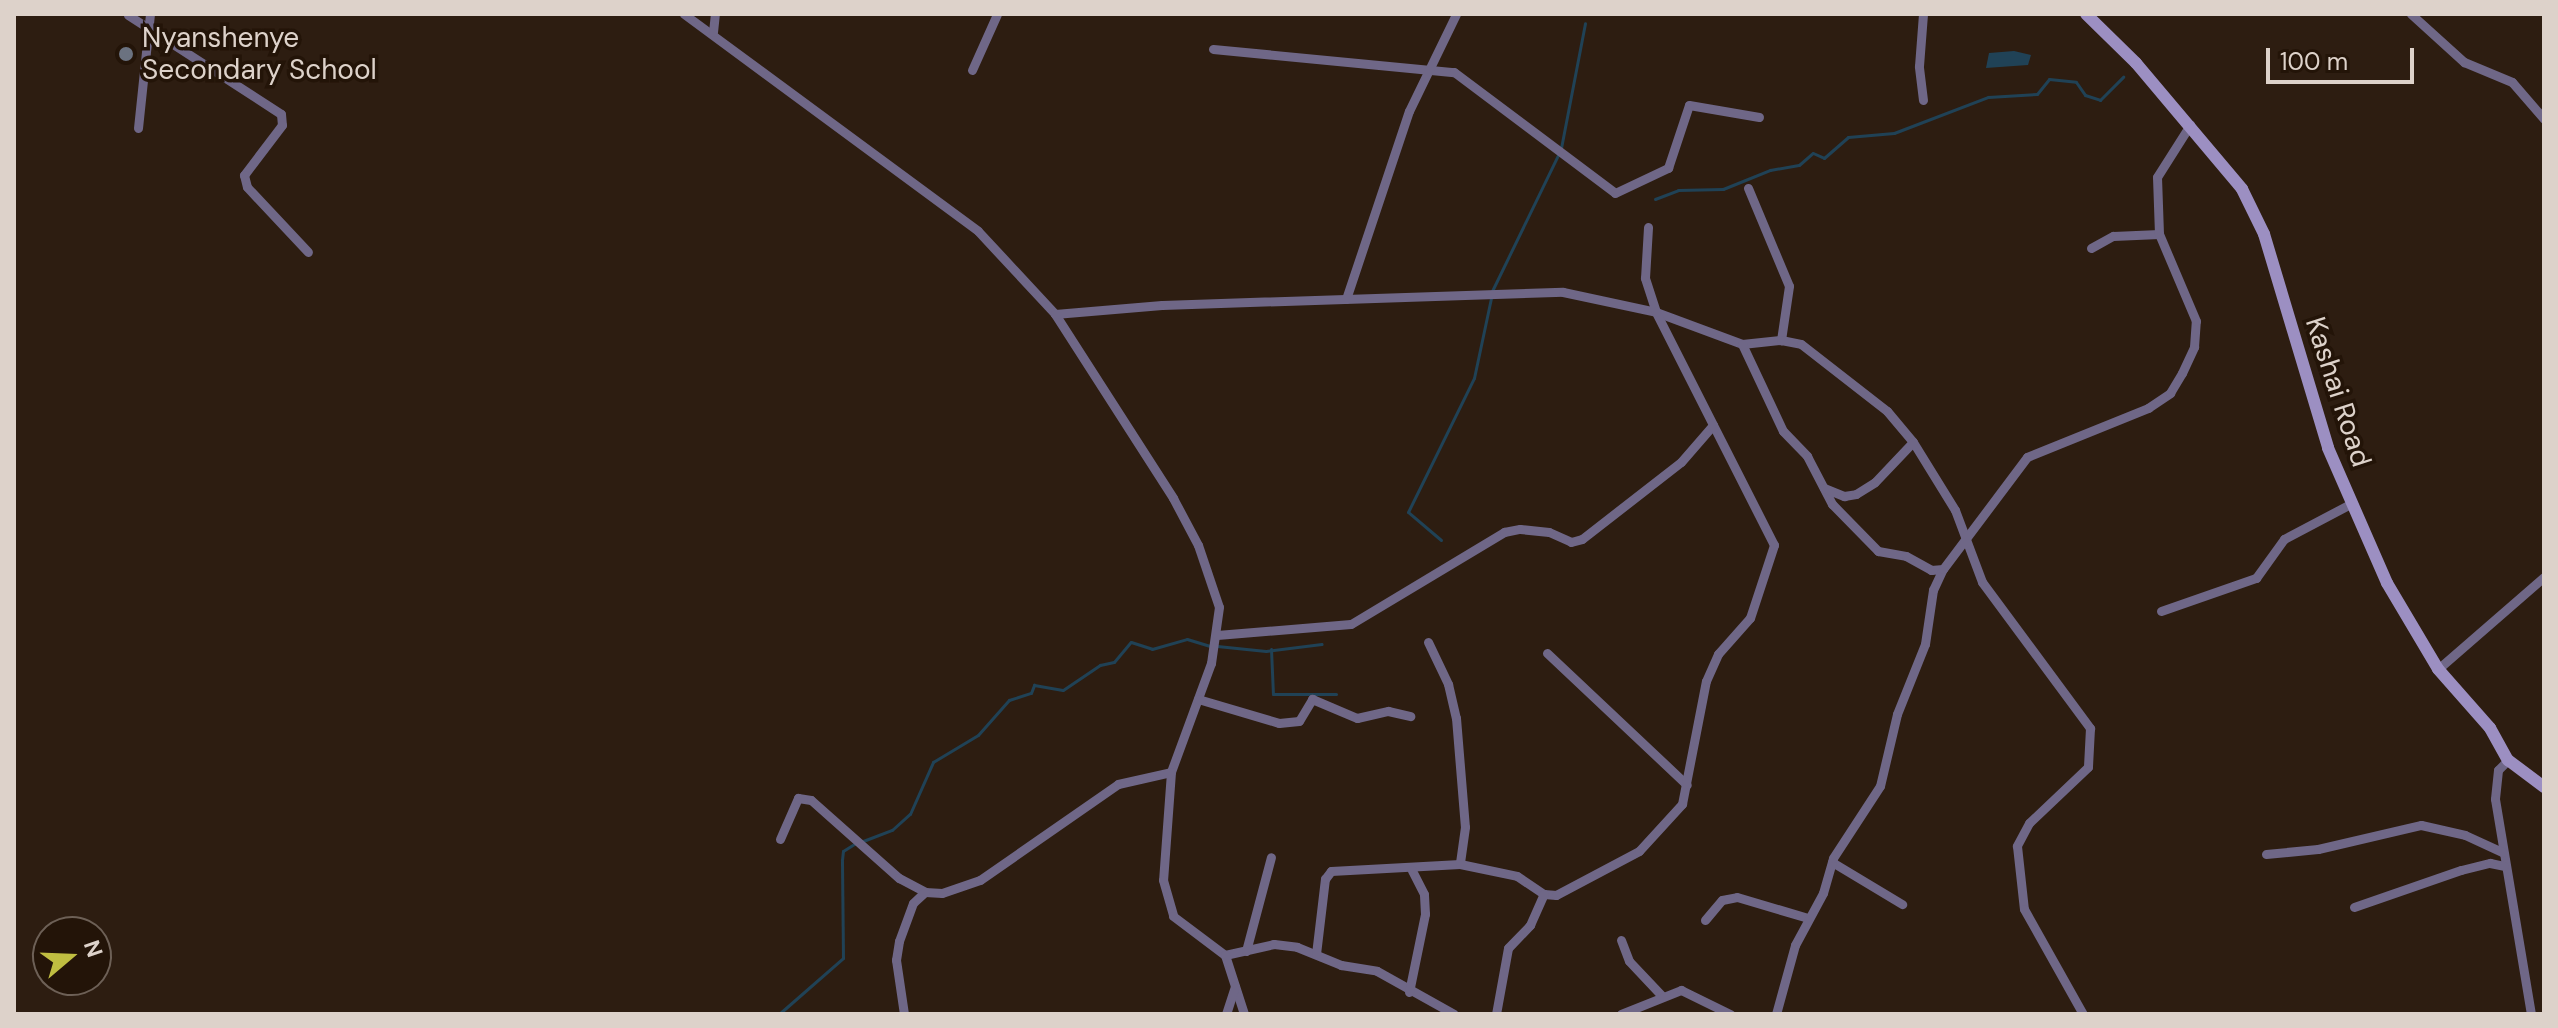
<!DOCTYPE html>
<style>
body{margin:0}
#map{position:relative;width:2558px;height:1028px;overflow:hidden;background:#2d1d11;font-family:"DM Sans",sans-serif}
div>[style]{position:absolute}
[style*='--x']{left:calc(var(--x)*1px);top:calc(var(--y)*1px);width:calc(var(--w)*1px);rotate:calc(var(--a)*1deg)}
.water>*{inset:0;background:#204256}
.stream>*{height:3px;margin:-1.5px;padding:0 1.5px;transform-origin:1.5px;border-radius:1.5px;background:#204256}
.street>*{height:9px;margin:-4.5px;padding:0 4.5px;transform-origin:4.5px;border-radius:4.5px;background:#6f6787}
.secondary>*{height:12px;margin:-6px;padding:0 6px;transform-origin:6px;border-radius:6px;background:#9c8fc2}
.dots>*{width:22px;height:22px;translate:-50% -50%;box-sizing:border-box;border:4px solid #231408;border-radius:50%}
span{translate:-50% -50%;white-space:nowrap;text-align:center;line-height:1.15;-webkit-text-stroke:7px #231408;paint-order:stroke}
.poi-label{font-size:28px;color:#ddd2ca}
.left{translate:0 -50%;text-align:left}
.street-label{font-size:28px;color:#ddd2ca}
.frame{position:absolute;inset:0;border:16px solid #ddd2ca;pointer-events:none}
.north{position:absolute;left:32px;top:916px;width:80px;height:80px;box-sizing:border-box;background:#231408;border:2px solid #6d6056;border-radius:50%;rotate:71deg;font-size:22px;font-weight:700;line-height:32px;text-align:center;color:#ddd2ca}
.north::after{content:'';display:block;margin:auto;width:28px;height:36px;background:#c0be41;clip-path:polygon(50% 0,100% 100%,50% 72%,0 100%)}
.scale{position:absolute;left:2266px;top:48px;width:148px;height:36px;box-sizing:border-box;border:4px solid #ddd2ca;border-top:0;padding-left:10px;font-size:24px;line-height:28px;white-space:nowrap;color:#ddd2ca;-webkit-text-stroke:6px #231408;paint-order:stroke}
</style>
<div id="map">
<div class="water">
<div style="clip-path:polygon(2014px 51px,2031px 55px,2028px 65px,1986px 68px,1989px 53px)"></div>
</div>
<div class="stream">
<div style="--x:1561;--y:148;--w:127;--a:-79.1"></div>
<div style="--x:1655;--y:199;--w:25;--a:-21"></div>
<div style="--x:1678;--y:190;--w:45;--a:-1.3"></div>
<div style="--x:1723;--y:189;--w:51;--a:-22"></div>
<div style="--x:1770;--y:170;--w:29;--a:-10"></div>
<div style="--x:1799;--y:165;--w:18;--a:-41"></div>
<div style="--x:1813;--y:153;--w:12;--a:24"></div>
<div style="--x:1824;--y:158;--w:32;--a:-41"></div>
<div style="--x:1848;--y:137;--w:46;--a:-5"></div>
<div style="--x:1894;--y:133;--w:101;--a:-21"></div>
<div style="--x:1988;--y:97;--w:49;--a:-3.5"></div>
<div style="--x:2037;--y:94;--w:19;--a:-51"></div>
<div style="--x:2049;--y:79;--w:27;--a:6"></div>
<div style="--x:2076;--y:82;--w:16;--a:55"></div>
<div style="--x:2085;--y:95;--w:16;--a:18"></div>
<div style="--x:2100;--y:100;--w:33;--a:-45"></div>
<div style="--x:1492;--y:291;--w:151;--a:-64.1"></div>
<div style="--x:1441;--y:540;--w:43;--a:-139.7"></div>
<div style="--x:1408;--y:512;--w:149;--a:-63.8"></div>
<div style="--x:1474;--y:378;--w:82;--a:-78"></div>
<div style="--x:1217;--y:646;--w:49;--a:5.8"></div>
<div style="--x:1266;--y:651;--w:56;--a:-7.1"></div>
<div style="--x:1271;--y:649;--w:45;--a:87.5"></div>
<div style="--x:1273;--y:694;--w:63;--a:0"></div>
<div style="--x:863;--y:841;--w:31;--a:-21"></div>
<div style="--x:892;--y:830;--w:24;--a:-42"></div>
<div style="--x:910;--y:814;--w:57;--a:-66.1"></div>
<div style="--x:933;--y:762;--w:52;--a:-31"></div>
<div style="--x:978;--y:735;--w:47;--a:-48.5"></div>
<div style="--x:1009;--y:700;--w:23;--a:-18"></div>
<div style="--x:1031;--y:693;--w:9;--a:-69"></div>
<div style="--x:1034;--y:685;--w:29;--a:10"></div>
<div style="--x:1063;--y:690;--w:45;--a:-34"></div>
<div style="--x:1100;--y:665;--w:14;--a:-12"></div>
<div style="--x:1114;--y:662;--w:26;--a:-50"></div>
<div style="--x:1131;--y:642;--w:22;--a:18"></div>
<div style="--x:1152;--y:649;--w:36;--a:-16"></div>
<div style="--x:1187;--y:639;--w:24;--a:17"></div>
<div style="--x:779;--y:1014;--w:85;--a:-41.2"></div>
<div style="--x:843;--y:958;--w:98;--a:-90.6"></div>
<div style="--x:842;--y:860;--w:9;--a:-84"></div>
<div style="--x:843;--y:851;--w:15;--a:-32"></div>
</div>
<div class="street">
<div style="--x:684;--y:14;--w:365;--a:36.4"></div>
<div style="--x:978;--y:231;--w:113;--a:47.1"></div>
<div style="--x:1055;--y:314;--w:219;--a:57.3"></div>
<div style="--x:1173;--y:498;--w:53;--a:62"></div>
<div style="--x:1198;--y:545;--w:65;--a:71.3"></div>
<div style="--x:1219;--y:607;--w:57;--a:98.1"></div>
<div style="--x:1211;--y:663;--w:116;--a:110.2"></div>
<div style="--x:1171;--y:772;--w:108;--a:94.2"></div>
<div style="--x:1163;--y:880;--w:37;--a:74"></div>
<div style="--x:1173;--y:916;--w:65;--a:36.9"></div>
<div style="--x:1225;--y:955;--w:50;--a:-12.7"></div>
<div style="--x:1274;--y:944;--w:23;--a:7"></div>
<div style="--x:1297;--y:947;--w:48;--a:22.2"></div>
<div style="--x:1341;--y:965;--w:36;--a:9"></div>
<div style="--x:1377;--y:971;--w:88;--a:29.2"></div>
<div style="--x:2411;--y:14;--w:72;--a:42.2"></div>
<div style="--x:2464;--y:62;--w:52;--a:22.6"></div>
<div style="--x:2512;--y:82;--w:49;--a:49.1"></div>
<div style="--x:128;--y:15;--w:182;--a:32.9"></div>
<div style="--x:281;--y:114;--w:11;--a:85"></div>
<div style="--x:282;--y:125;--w:63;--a:127.2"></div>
<div style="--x:244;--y:175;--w:12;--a:76"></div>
<div style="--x:247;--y:187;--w:89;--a:46.8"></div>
<div style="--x:713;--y:32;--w:18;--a:-84"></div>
<div style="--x:1213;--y:49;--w:242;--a:5.5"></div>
<div style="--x:1454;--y:72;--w:201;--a:36.9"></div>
<div style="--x:1615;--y:193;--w:59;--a:-25.3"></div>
<div style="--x:1668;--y:168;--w:66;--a:-71.6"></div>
<div style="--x:1689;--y:105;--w:71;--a:9.7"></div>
<div style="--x:972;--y:70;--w:61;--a:-65.9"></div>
<div style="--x:1923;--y:100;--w:34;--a:-97"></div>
<div style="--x:1919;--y:66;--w:52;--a:-85.6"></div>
<div style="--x:138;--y:128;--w:115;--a:-84"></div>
<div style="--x:1748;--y:188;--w:106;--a:67.3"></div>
<div style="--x:1789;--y:286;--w:55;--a:98.4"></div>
<div style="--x:2091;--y:248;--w:25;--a:-29"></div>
<div style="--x:2113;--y:236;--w:46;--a:-2.5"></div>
<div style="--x:1346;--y:299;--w:198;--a:-71.5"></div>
<div style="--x:1409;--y:111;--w:108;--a:-64.1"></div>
<div style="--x:1055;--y:314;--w:107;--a:-4.8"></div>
<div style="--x:1162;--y:305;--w:401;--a:-1.9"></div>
<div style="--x:1563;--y:292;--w:95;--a:12.1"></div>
<div style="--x:1656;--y:312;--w:92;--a:20.4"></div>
<div style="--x:1742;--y:344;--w:39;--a:-6"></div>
<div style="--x:1781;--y:340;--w:20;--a:11"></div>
<div style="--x:1801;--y:344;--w:109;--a:37.9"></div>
<div style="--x:1887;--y:411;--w:40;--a:50"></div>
<div style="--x:1913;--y:442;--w:80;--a:58.3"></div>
<div style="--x:1955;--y:510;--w:77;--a:69.4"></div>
<div style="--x:1982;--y:582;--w:182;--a:53.5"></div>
<div style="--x:2090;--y:728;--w:39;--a:93"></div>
<div style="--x:2088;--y:767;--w:81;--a:136.5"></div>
<div style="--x:2029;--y:823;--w:26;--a:118"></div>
<div style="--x:2017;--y:846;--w:63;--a:83.7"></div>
<div style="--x:2024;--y:909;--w:120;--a:60.7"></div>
<div style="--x:1742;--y:344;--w:96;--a:64.8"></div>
<div style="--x:1783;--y:431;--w:35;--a:46"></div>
<div style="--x:1807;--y:456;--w:54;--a:62.5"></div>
<div style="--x:1832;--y:504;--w:66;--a:45.6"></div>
<div style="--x:1878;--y:551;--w:28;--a:10"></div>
<div style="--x:1906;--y:556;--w:29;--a:29"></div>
<div style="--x:1931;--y:570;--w:12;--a:-5"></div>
<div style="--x:1824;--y:488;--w:22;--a:22"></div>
<div style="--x:1844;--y:496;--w:12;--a:-9"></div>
<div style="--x:1856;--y:494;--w:22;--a:-32"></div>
<div style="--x:1875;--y:482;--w:55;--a:-46.5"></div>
<div style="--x:2161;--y:611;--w:101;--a:-19.2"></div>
<div style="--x:2256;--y:578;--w:48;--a:-54.3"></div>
<div style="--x:2284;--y:539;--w:75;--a:-27.9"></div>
<div style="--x:1217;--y:635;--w:134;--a:-4.7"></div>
<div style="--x:1351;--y:624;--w:179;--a:-31"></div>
<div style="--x:1504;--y:532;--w:16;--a:-11"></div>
<div style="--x:1520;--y:529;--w:29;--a:6"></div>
<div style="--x:1549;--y:532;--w:24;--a:24"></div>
<div style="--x:1571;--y:542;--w:11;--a:-15"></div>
<div style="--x:1582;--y:539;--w:125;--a:-37.9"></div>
<div style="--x:1681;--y:462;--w:49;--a:-49.1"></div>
<div style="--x:1428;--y:642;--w:47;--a:64.5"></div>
<div style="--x:1448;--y:684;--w:35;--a:77"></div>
<div style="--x:1456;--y:718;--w:109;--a:85.3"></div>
<div style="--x:1465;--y:827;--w:37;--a:98"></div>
<div style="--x:1547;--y:653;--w:192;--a:43.3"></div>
<div style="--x:2438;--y:669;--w:140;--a:-41"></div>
<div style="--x:1198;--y:699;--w:84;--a:16.5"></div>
<div style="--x:1279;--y:723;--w:20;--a:-6"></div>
<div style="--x:1299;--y:721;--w:26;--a:-59"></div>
<div style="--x:1312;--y:699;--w:49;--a:22.9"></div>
<div style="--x:1357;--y:718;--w:32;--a:-13"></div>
<div style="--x:1388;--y:711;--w:23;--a:13"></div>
<div style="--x:2508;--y:760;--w:14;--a:135"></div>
<div style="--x:2498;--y:770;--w:29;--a:96"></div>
<div style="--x:2495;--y:799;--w:218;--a:80.5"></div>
<div style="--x:780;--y:839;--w:45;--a:-66.3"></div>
<div style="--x:798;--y:798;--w:13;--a:9"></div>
<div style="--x:811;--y:800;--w:118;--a:41.6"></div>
<div style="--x:899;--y:878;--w:30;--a:28"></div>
<div style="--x:925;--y:892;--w:17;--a:3"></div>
<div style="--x:942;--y:893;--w:40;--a:-18.9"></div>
<div style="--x:980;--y:880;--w:168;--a:-34.8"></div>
<div style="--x:1118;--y:784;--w:54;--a:-12.8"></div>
<div style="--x:2266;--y:854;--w:52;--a:-5.5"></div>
<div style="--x:2318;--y:849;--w:106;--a:-13.1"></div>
<div style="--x:2421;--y:825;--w:45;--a:12.8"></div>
<div style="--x:2465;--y:835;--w:41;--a:24.7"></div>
<div style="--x:1832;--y:862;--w:82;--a:31"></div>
<div style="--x:2354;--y:907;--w:113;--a:-19.1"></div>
<div style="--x:2461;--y:870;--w:30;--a:-14"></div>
<div style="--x:2490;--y:863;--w:14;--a:12"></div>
<div style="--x:1705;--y:920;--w:26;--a:-50"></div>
<div style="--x:1722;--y:900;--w:15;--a:-11"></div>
<div style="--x:1737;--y:897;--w:74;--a:16.5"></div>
<div style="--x:1621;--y:940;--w:22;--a:69"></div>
<div style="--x:1629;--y:961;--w:48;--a:46.7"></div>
<div style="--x:1246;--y:951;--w:97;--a:-75.1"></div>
<div style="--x:1316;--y:954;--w:76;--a:-83.2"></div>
<div style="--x:1325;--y:879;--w:10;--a:-53"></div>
<div style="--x:1331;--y:871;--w:129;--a:-3.1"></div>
<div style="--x:1460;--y:864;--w:58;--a:11.9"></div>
<div style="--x:1517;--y:876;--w:32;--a:34"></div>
<div style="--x:1544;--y:894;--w:12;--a:5"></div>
<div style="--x:1556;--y:895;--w:94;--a:-27.9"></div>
<div style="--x:1639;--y:851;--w:64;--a:-47.5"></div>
<div style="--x:1682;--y:804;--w:125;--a:-79"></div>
<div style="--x:1706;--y:681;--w:30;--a:-66"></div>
<div style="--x:1718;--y:654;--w:48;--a:-48.4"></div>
<div style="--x:1750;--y:618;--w:77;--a:-71.8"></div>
<div style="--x:1774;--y:545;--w:261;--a:-116.9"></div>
<div style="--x:1656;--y:312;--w:36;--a:-108"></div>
<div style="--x:1645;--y:278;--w:51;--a:-86.6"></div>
<div style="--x:1225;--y:955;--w:62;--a:72.1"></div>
<div style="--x:1409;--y:992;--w:80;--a:-78.4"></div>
<div style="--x:1425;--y:914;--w:20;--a:-93"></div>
<div style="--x:1424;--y:894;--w:27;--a:-117"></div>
<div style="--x:904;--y:1014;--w:55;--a:-98.4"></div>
<div style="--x:896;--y:960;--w:19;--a:-81"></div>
<div style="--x:899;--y:941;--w:40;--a:-69.8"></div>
<div style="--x:913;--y:903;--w:16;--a:-43"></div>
<div style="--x:1226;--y:1014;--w:29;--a:-72"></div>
<div style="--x:1496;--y:1014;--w:67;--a:-79.7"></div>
<div style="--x:1508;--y:948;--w:32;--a:-46"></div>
<div style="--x:1530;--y:925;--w:34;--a:-66"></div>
<div style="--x:1621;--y:1014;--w:65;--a:-21.8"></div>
<div style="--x:1681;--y:990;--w:55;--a:26.1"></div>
<div style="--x:1776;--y:1014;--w:72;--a:-74.6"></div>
<div style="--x:1795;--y:945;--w:59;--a:-61.7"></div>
<div style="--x:1823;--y:893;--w:36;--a:-74"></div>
<div style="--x:1833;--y:858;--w:86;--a:-56.9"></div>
<div style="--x:1880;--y:786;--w:74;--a:-76.7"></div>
<div style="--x:1897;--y:714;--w:75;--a:-68.2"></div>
<div style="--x:1925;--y:644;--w:55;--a:-81.6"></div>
<div style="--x:1933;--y:590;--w:23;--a:-65"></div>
<div style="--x:1943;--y:569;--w:140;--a:-53.1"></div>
<div style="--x:2027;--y:457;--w:131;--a:-22"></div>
<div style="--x:2148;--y:408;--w:27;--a:-34"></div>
<div style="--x:2170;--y:393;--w:23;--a:-59"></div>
<div style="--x:2182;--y:373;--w:29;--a:-65"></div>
<div style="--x:2194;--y:347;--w:26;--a:-86"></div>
<div style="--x:2196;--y:321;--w:95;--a:-113"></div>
<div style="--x:2159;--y:234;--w:57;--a:-92"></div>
<div style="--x:2157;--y:177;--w:62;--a:-57.6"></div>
</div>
<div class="secondary">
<div style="--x:2086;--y:14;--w:70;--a:44.4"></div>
<div style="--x:2136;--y:63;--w:165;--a:49.9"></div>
<div style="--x:2242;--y:189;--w:50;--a:63.9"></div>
<div style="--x:2264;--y:234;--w:223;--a:73.3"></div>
<div style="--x:2328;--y:448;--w:147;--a:66.4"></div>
<div style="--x:2387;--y:583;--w:100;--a:59.3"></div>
<div style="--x:2438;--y:669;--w:79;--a:48.6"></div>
<div style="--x:2490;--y:728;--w:37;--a:61"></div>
<div style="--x:2508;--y:760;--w:45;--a:36.9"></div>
</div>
<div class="dots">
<div style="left:126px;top:54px;background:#6b7280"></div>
</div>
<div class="poi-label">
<span class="left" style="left:142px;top:54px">Nyanshenye<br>Secondary School</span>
</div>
<div class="street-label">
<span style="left:2338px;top:392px;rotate:72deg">Kashai Road</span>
</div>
<div class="frame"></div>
<div class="north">N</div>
<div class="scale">100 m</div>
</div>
